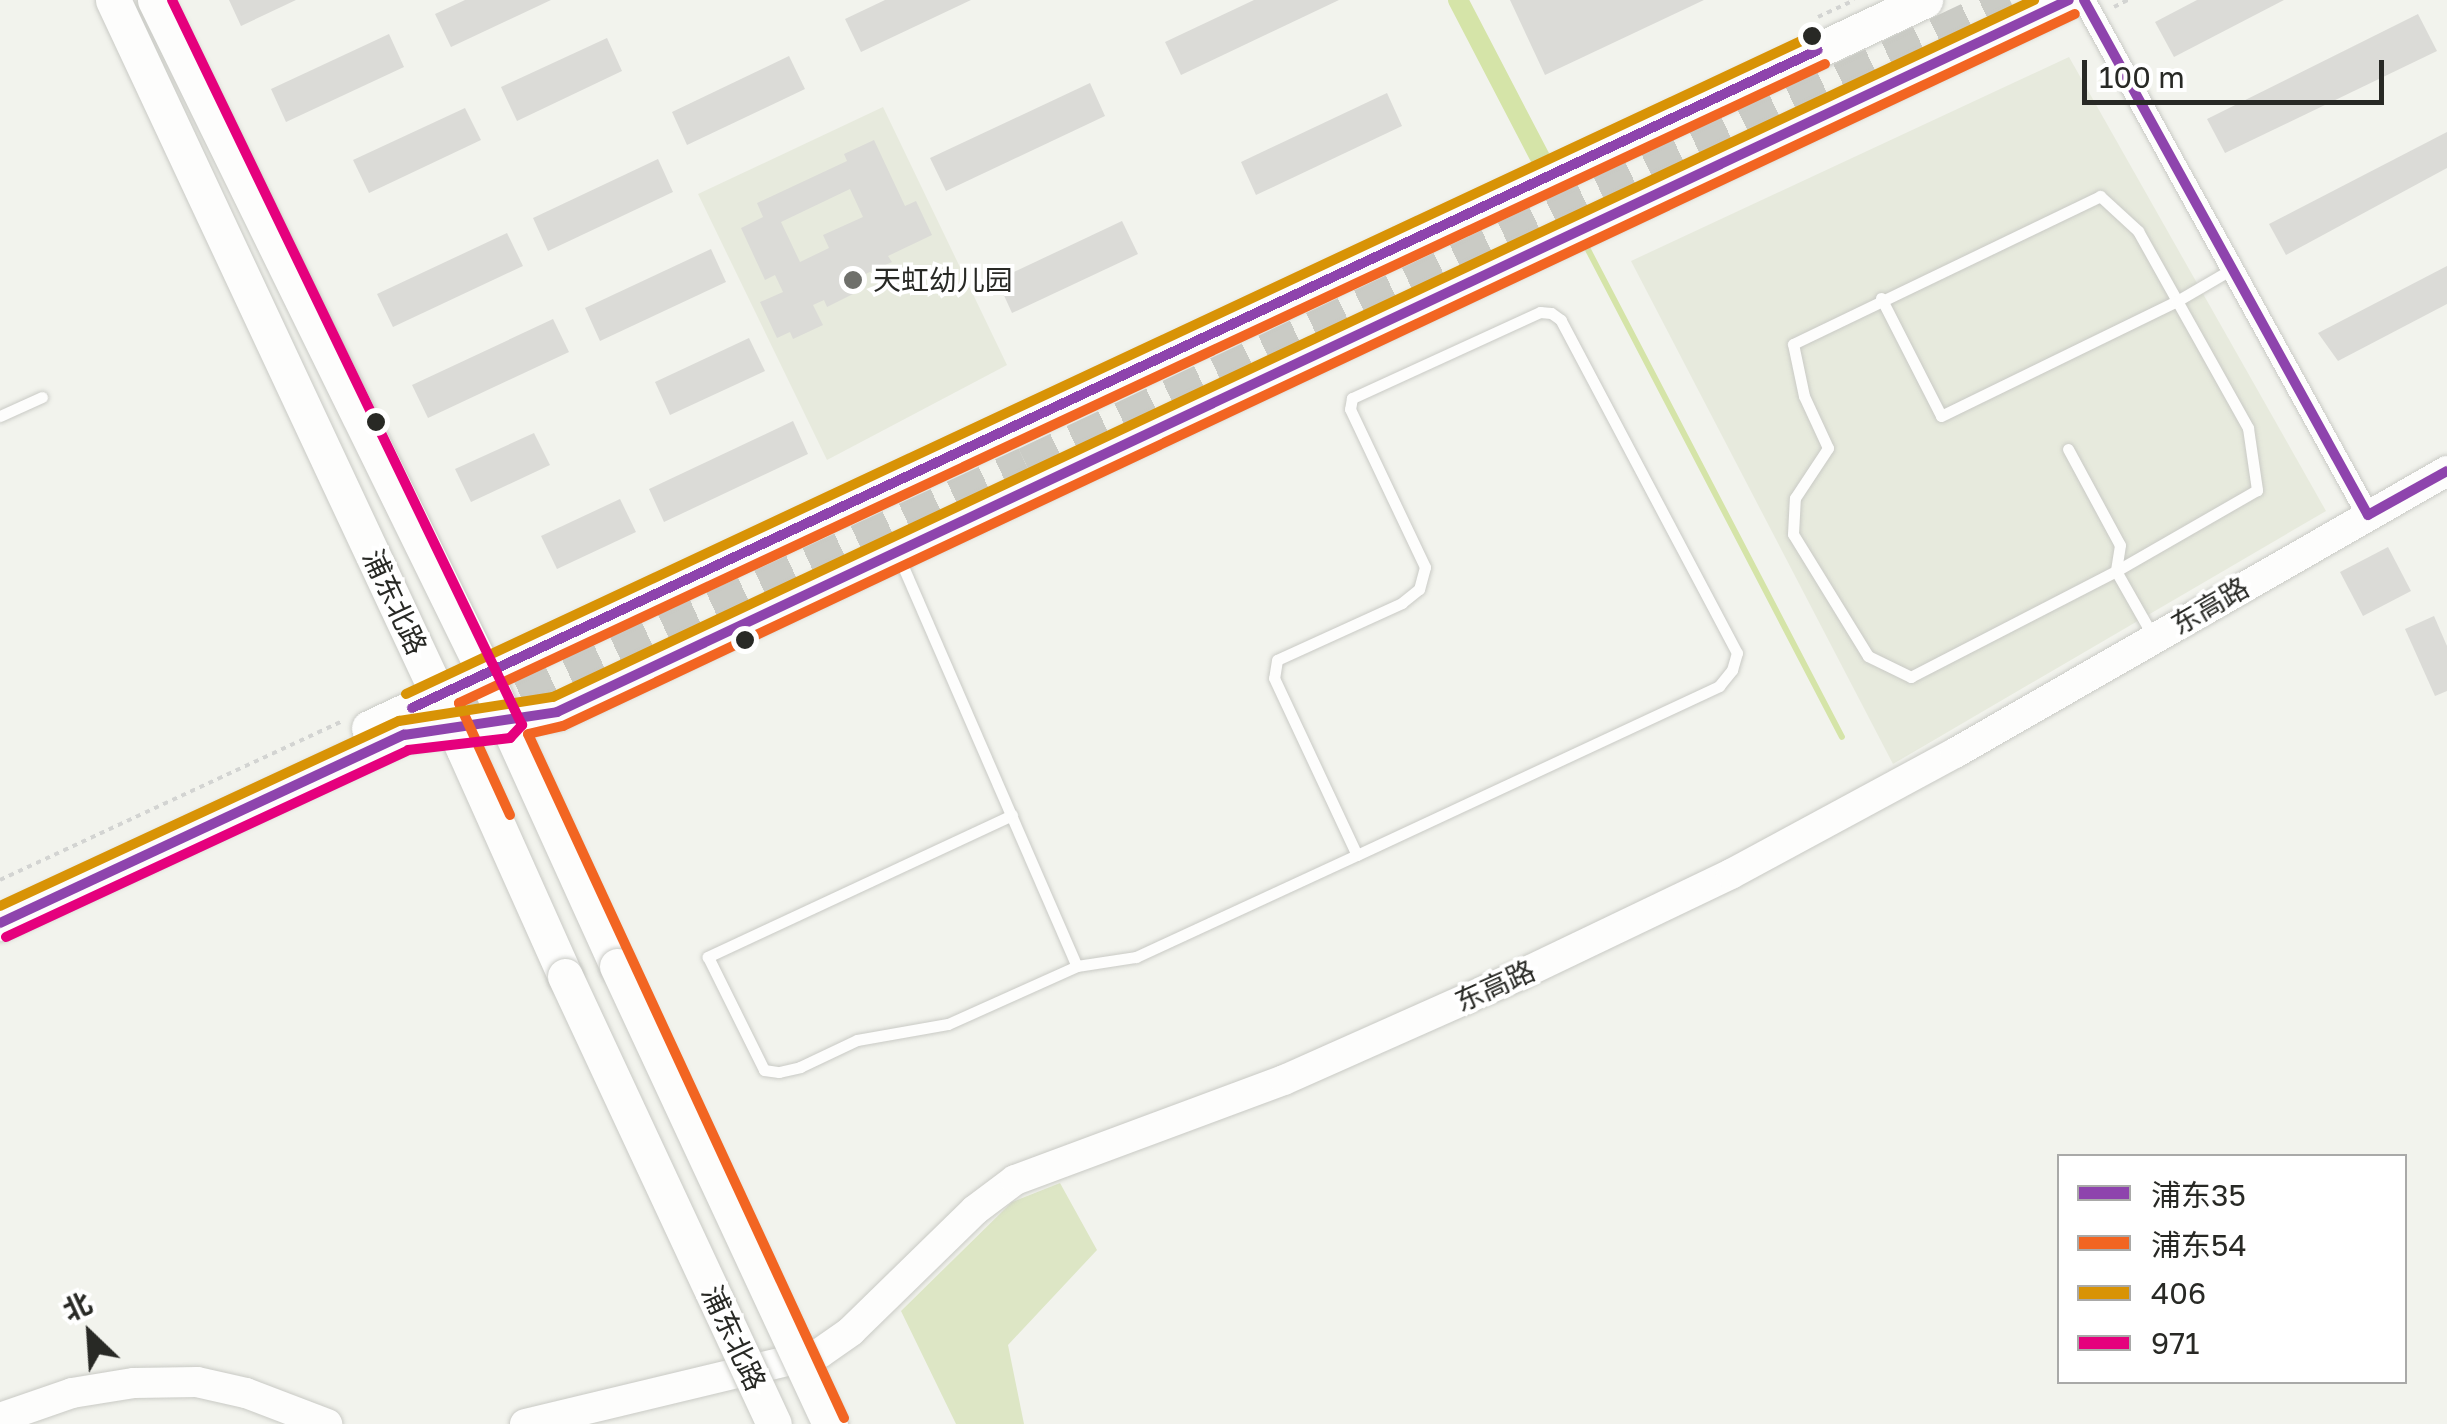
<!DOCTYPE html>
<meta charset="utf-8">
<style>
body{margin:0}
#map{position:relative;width:2447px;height:1424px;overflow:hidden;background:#f2f3ed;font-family:"Golos Text","Noto Sans SC",sans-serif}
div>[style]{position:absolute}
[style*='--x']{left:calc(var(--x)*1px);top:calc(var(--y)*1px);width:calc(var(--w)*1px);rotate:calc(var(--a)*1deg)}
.built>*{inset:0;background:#e7eadd}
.green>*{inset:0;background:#dde6c5}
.stream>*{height:6px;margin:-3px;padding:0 3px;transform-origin:3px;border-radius:3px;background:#d5e4a8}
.canal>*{height:20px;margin:-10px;padding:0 10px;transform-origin:10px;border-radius:10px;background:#d5e4a8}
.building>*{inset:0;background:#dbdbd7}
.primary-tunnel>*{height:35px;margin-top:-17.5px;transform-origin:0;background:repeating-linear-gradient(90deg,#cacbc5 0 35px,transparent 0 53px)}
.path>*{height:4px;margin-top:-2px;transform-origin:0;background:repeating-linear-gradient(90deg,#d3d4d2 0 5px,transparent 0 10px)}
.roads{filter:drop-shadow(0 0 2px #c9cac5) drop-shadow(0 0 2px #c9cac5)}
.lane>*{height:11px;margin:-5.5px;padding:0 5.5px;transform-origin:5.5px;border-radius:5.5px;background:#fdfdfc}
.street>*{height:22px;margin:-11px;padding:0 11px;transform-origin:11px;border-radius:11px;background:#fdfdfc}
.secondary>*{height:30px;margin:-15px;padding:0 15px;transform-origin:15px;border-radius:15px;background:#fdfdfc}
.primary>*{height:35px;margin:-17.5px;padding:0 17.5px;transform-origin:17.5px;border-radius:17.5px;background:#fdfdfc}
.bridges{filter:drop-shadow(0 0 2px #c9cac5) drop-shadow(0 0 2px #c9cac5)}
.primary-bridge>*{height:35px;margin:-17.5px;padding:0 17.5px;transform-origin:17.5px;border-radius:17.5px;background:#fdfdfc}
.bus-1>*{height:10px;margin:-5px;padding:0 5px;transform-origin:5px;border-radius:5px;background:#8e44ad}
.bus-2>*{height:10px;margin:-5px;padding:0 5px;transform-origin:5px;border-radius:5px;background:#f26522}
.bus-3>*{height:10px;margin:-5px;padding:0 5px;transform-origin:5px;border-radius:5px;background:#d89306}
.bus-4>*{height:10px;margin:-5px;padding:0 5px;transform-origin:5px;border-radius:5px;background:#e5007d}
.dots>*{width:28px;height:28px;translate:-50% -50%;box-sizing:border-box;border:5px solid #fff;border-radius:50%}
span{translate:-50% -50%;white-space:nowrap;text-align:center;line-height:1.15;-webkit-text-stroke:8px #fff;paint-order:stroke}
.poi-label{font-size:28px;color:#282925}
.left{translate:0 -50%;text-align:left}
.street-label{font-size:28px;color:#282925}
.legend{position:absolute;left:2057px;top:1154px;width:350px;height:230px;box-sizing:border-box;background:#fff;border:2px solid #a9a9a8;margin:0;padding:12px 18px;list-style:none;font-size:30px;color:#282925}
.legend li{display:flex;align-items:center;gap:20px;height:50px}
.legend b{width:50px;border:2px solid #a9a9a8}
.north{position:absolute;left:40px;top:1284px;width:100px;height:100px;-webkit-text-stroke:8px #fff;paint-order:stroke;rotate:335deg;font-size:28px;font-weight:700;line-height:40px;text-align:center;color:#282925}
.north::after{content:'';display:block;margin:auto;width:35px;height:45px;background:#282925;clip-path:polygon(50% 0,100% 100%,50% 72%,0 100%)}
.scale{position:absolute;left:2082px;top:60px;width:302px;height:45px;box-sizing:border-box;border:5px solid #282925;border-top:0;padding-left:12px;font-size:30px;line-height:35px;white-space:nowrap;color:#282925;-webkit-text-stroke:8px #fff;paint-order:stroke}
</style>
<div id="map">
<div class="built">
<div style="clip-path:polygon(2069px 57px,2326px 511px,1893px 764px,1631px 261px)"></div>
<div style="clip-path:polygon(883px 107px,1007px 365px,827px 460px,698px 194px)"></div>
</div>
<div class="green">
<div style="clip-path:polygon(1060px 1183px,1097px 1250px,1008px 1345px,1024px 1424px,956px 1424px,901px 1311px,1012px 1202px)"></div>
</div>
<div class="stream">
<div style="--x:1584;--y:242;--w:558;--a:62.47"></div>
</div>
<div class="canal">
<div style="--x:1458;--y:0;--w:186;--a:62.5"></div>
<div style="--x:1555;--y:187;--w:37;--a:63"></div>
</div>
<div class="building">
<div style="clip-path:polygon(229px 0,296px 0,241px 26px)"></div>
<div style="clip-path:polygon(465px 0,551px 0,451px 47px,435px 14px)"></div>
<div style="clip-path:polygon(885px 0,971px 0,861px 52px,845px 19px)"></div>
<div style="clip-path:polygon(1254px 0,1339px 0,1181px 75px,1165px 42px)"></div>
<div style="clip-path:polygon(1510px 0,1704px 0,1545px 75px)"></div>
<div style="clip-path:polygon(2197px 0,2284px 0,2174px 57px,2155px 22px)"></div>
<div style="clip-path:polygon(2418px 14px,2437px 51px,2225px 153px,2207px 119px)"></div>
<div style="clip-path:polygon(389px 34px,404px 67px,286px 122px,271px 89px)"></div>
<div style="clip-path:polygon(607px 38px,622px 71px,517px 121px,501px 87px)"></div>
<div style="clip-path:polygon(789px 56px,805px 89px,687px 145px,672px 112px)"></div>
<div style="clip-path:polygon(1090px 83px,1105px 116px,946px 191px,930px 158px)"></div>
<div style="clip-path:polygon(1387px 93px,1402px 126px,1256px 195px,1241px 162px)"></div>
<div style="clip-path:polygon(465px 108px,481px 140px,369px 193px,353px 160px)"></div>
<div style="clip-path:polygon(2447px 132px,2447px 168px,2286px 255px,2269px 224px)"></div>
<div style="clip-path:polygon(evenodd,874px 140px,905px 206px,916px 201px,932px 235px,888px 256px,892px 262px,861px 276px,858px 269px,846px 274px,855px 293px,827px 307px,824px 300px,813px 305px,823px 325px,793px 339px,790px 332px,777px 338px,760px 302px,783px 292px,775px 275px,765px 280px,741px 228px,763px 217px,757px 203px,847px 161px,844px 154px,874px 140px,850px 189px,863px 217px,823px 235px,829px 248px,800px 262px,781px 222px,850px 189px)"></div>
<div style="clip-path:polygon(658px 159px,673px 192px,548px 251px,533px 218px)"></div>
<div style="clip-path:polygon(1122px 221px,1138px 254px,1012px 313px,997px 280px)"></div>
<div style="clip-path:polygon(507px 233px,523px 266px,393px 327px,377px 294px)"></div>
<div style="clip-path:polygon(711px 249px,726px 282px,600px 341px,585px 308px)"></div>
<div style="clip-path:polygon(2447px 266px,2447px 304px,2338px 361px,2318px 333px)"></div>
<div style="clip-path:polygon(553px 319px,569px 352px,428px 418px,412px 385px)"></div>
<div style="clip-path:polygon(749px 338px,765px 371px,670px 415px,655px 382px)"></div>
<div style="clip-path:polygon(793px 421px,808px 454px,664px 522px,649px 489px)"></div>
<div style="clip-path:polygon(534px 433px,550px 465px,471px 502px,455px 469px)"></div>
<div style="clip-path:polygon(620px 499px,636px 532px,557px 569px,541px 536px)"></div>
<div style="clip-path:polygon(2388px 547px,2411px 591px,2363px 616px,2340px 572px)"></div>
<div style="clip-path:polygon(2434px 616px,2447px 646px,2447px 691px,2435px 696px,2405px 629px)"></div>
</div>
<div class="primary-tunnel">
<div style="--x:473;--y:719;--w:609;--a:-24.76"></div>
<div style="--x:1026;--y:464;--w:1088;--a:-25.25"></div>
</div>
<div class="path">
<div style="--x:2114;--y:7;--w:16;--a:-27"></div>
<div style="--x:1818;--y:17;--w:40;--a:-25"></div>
<div style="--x:0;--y:880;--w:378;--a:-24.9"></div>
</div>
<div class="roads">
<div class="lane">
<div style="--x:2100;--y:196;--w:52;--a:42.6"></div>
<div style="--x:2138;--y:231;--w:226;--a:60.8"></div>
<div style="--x:2248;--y:428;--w:63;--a:81.7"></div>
<div style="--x:2257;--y:490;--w:163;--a:150.1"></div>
<div style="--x:2116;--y:571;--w:231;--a:152.7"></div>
<div style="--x:1911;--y:677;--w:48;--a:-154"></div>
<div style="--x:1868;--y:656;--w:143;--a:-121.6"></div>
<div style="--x:1793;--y:534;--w:36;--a:-87"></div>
<div style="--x:1795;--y:498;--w:60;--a:-56.6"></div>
<div style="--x:1828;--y:448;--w:57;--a:-114.8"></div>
<div style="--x:1804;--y:396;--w:53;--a:-101.9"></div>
<div style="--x:1793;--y:344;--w:341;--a:-25.7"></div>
<div style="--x:1881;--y:298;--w:132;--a:63"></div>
<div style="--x:1941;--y:416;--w:263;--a:-26"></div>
<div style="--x:2177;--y:301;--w:64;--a:-30.2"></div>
<div style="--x:0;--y:416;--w:46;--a:-24.3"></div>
<div style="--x:2068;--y:449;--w:109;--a:61.6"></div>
<div style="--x:2120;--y:545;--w:26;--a:99"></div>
<div style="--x:2116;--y:571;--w:77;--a:60.4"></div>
<div style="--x:898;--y:555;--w:448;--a:66.5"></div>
<div style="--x:1012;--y:815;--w:336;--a:155"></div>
<div style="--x:708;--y:957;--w:126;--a:63.6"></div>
<div style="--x:764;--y:1070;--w:15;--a:8"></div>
<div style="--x:779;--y:1072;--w:22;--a:-13"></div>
<div style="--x:800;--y:1067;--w:63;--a:-25.3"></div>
<div style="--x:857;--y:1040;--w:92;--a:-10"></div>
<div style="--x:948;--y:1024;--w:141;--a:-24.2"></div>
<div style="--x:1077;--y:966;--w:60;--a:-8.7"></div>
<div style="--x:1136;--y:957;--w:243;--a:-24.8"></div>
<div style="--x:1357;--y:855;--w:400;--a:-25"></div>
<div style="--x:1719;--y:686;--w:21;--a:-51"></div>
<div style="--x:1732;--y:670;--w:18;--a:-74"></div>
<div style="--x:1737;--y:653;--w:377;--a:-117.9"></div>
<div style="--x:1561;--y:320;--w:12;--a:-145"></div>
<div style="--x:1551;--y:313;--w:11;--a:-175"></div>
<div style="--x:1540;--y:312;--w:207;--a:155.4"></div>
<div style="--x:1352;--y:398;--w:11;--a:100"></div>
<div style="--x:1350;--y:409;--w:175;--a:64.6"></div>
<div style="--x:1425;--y:567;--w:23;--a:105"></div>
<div style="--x:1419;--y:589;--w:22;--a:141"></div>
<div style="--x:1402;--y:603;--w:137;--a:155.5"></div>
<div style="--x:1277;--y:660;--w:18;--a:99"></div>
<div style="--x:1274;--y:678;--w:195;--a:64.9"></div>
</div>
<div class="street">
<div style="--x:2084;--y:0;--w:588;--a:61.13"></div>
</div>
<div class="secondary">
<div style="--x:0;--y:1418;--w:76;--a:-19.1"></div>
<div style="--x:72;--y:1393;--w:63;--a:-9.2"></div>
<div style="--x:134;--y:1383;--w:63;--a:-0.9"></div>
<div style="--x:197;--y:1382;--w:50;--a:12.7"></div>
<div style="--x:246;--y:1393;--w:87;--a:20.9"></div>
<div style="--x:525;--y:1424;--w:303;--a:-13.5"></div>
<div style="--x:820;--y:1353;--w:38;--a:-35"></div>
<div style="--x:851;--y:1331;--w:173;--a:-44.3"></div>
<div style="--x:975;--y:1210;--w:50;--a:-36.9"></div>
<div style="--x:1015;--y:1180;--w:287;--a:-20.4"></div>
<div style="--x:1284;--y:1080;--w:258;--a:-24"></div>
<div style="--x:1520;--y:975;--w:234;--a:-25.6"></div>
<div style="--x:1731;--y:874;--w:255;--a:-28.4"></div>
<div style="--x:1955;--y:753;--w:567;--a:-29.82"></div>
</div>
<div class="primary">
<div style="--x:113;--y:0;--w:828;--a:64.92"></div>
<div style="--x:464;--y:750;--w:248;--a:65.9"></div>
<div style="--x:155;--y:0;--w:732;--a:63.89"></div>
<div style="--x:477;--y:657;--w:339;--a:65.6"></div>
<div style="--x:369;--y:728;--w:1718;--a:-25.07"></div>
<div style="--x:0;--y:923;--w:446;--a:-25"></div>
<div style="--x:404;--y:735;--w:155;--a:-8.5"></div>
<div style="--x:557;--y:712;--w:1671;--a:-25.22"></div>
</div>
</div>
<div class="bridges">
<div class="primary-bridge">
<div style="--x:617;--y:966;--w:505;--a:65.06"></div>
<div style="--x:565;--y:976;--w:494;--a:65"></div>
</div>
</div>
<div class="bus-1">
<div style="--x:2084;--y:0;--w:588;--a:61.13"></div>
<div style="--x:2368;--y:515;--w:90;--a:-29.1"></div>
<div style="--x:412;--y:708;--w:1552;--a:-25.08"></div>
<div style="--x:0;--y:923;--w:446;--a:-25"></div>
<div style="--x:404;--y:735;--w:155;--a:-8.5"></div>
<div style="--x:557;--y:712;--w:1671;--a:-25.22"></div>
</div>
<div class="bus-2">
<div style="--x:510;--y:815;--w:123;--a:-114.5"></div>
<div style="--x:459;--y:703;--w:1508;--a:-25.07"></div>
<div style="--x:844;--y:1418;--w:753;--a:-114.8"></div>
<div style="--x:528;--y:734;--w:36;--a:-13"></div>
<div style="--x:563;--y:726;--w:1671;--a:-25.22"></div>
</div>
<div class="bus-3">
<div style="--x:406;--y:694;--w:1552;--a:-25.08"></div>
<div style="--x:0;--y:906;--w:440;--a:-24.9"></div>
<div style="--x:399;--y:721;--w:156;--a:-8.9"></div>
<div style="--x:553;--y:697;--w:1637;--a:-25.2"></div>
</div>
<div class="bus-4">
<div style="--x:6;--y:937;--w:443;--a:-24.9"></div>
<div style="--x:408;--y:750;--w:103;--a:-6.7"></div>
<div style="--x:510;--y:738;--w:18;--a:-47"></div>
<div style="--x:522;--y:725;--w:805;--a:-115.77"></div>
</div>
<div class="dots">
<div style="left:1812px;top:36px;background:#282925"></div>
<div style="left:853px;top:280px;background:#6f706b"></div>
<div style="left:376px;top:422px;background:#282925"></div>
<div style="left:745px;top:640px;background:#282925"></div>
</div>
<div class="poi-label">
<span class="left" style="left:873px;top:280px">天虹幼儿园</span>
</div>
<div class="street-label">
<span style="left:395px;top:602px;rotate:65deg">浦东北路</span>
<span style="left:2210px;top:606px;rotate:-30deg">东高路</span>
<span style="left:1495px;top:986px;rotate:-24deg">东高路</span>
<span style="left:734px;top:1338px;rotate:65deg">浦东北路</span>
</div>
<ul class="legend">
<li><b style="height:12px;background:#8e44ad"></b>浦东35</li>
<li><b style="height:12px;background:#f26522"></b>浦东54</li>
<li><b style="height:12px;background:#d89306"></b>406</li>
<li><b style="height:12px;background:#e5007d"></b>971</li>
</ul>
<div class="north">北</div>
<div class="scale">100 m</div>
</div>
